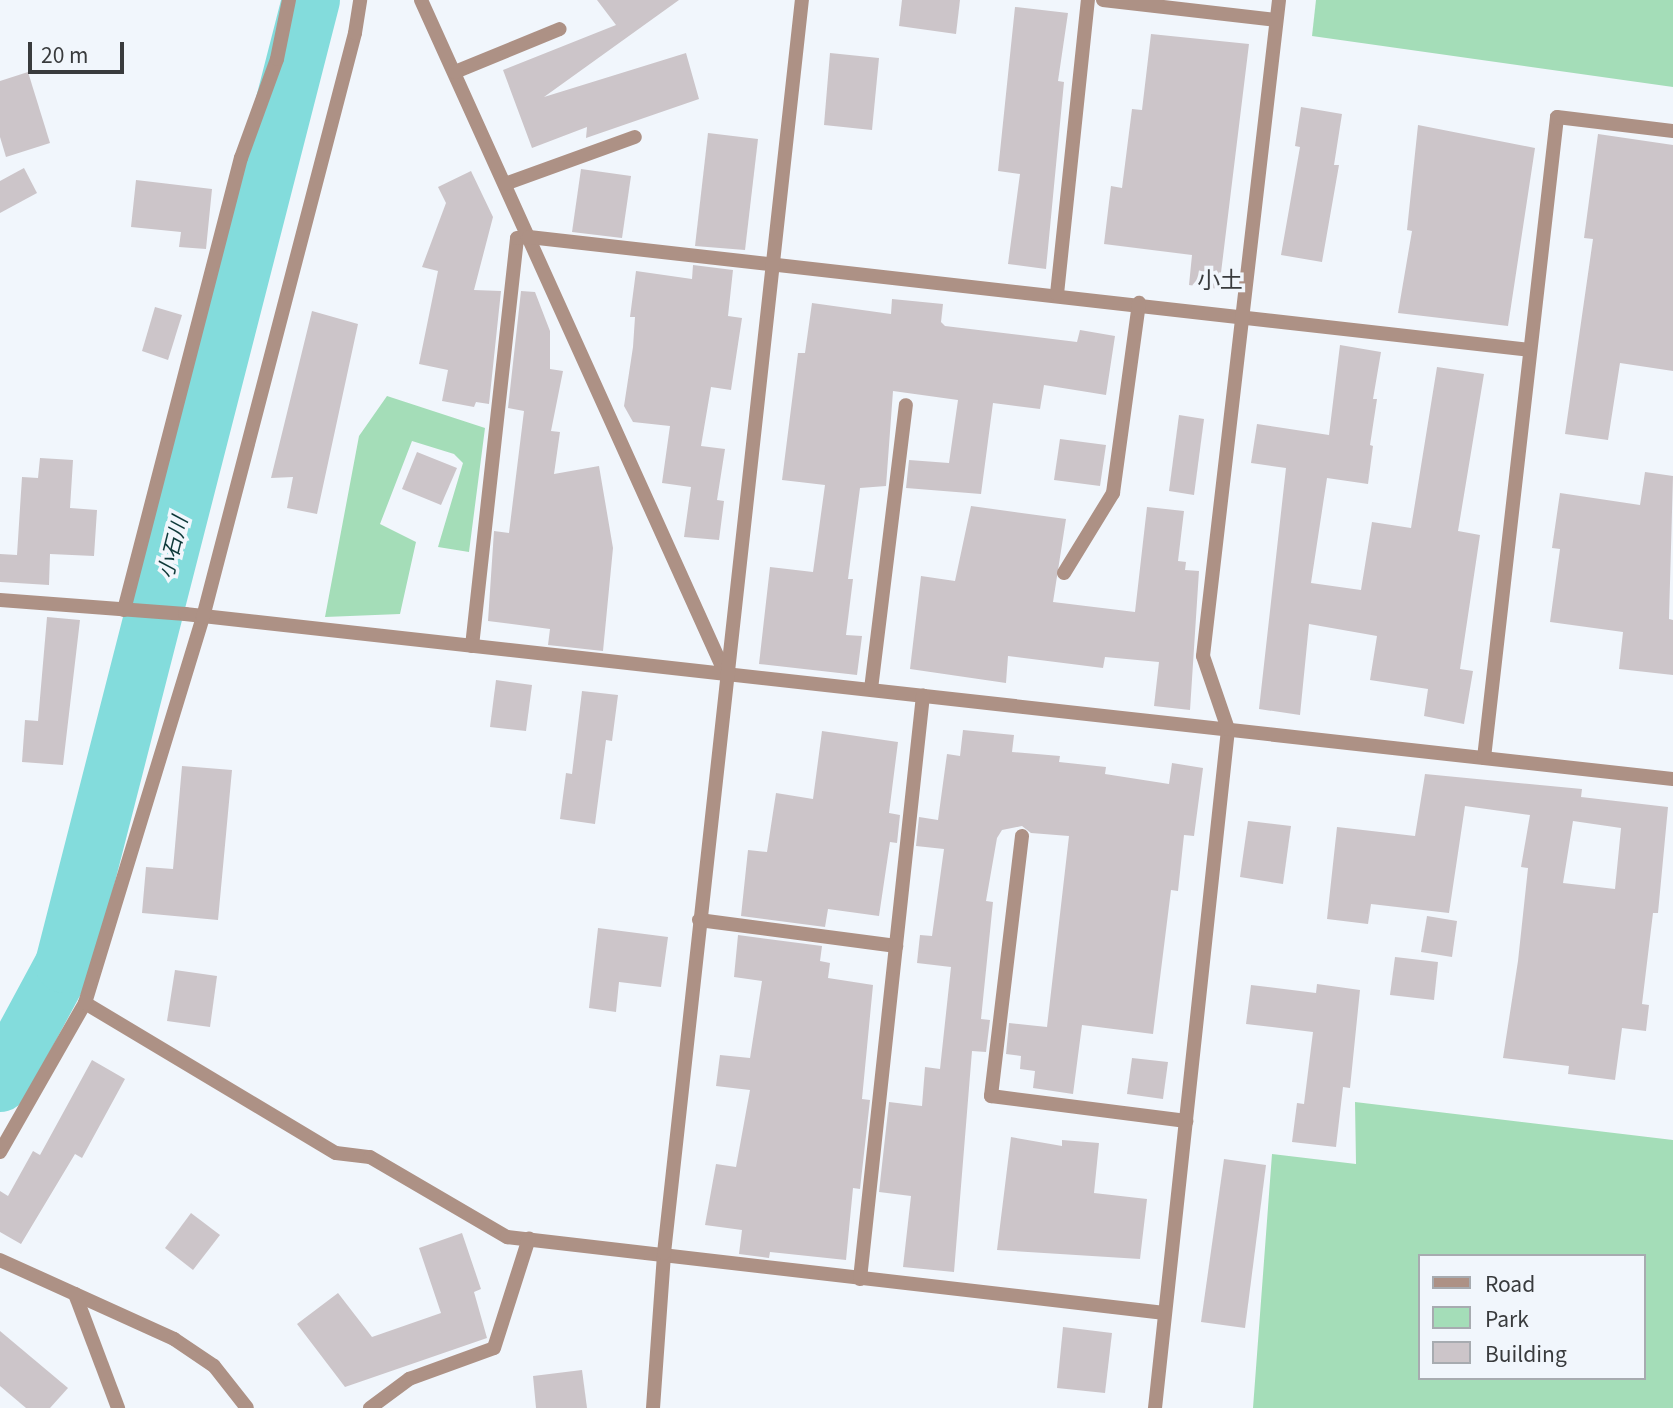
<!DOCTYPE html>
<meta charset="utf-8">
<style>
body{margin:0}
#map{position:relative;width:1673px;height:1408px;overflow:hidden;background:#f1f6fc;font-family:Georgia,"Noto Sans JP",serif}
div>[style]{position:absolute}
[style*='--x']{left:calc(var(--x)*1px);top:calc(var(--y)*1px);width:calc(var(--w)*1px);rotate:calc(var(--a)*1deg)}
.green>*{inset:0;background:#a4ddb8}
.river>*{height:58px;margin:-29px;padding:0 29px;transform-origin:29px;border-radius:29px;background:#83dcdc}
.building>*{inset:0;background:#ccc5c9}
.service>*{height:14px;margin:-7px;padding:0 7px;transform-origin:7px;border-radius:7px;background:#ad9185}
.minor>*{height:14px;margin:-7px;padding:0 7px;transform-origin:7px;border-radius:7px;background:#ad9185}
.tertiary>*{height:14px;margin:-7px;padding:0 7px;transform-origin:7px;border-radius:7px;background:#ad9185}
span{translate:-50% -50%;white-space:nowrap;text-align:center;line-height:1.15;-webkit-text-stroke:7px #f1f6fc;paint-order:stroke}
.water-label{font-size:21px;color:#0d3838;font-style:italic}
.quarter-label{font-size:23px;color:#393b3d}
.legend{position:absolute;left:1418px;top:1254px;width:228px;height:126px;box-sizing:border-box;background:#f1f6fc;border:2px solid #a7abb0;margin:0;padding:9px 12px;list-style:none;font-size:21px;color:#393b3d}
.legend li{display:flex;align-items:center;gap:14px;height:35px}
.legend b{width:35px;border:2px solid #a7abb0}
.scale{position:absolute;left:28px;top:42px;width:96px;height:32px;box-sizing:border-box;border:4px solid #393b3d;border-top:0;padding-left:9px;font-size:21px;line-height:24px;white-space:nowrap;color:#393b3d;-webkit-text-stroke:5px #f1f6fc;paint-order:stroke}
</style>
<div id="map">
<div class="green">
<div style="clip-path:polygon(1316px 0,1673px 0,1673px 87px,1312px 36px)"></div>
<div style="clip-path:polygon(387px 396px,485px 428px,469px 552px,438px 547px,463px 463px,454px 454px,412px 441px,380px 524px,416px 542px,400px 614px,325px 617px,359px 436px)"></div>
<div style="clip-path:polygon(evenodd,1355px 1102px,1673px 1140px,1673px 1408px,1253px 1408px,1272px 1154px,1356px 1164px,1355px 1102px,1419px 1256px,1643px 1256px,1643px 1378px,1419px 1378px,1419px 1256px)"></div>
</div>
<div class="river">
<div style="--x:0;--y:1083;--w:135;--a:-61.7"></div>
<div style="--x:64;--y:964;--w:995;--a:-75.63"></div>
</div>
<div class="building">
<div style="clip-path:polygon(597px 0,679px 0,544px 97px,686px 53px,699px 99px,586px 138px,587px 127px,532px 148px,503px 70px,616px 25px)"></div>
<div style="clip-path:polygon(902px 0,960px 0,956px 34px,899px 26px)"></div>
<div style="clip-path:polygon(1015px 7px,1068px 13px,1058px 81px,1064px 82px,1046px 269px,1008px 264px,1020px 174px,998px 171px)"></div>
<div style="clip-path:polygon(1151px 34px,1249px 44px,1219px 289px,1189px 285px,1192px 255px,1104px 244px,1111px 186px,1122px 188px,1132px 109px,1142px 110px)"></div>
<div style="clip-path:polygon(830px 53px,879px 58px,872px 130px,824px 125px)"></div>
<div style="clip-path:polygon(28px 72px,50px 143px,6px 157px,0 137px,0 81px)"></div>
<div style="clip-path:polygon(1301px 107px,1342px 114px,1334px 165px,1339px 165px,1322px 262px,1281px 255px,1300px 147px,1295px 146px)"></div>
<div style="clip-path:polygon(1418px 125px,1535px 148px,1508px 326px,1398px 313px,1412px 231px,1407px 230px)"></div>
<div style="clip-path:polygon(708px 133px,758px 139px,745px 250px,695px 246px)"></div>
<div style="clip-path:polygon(1598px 134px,1673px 145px,1673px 371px,1620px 363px,1608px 440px,1565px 434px,1593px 239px,1584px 238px)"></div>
<div style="clip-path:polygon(24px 168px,37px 193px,0 213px,0 181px)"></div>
<div style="clip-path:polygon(581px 169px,631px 176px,622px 238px,572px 232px)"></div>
<div style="clip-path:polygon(471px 171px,493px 217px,474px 290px,501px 291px,489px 404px,476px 402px,474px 407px,442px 401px,448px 370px,419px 364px,438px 271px,422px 267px,446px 203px,438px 187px)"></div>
<div style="clip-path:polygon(136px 180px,212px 189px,206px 249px,179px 247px,181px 232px,131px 227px)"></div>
<div style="clip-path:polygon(693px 265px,733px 270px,728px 316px,742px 318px,731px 390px,711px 387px,701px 446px,725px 449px,717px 500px,724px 501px,719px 540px,684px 537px,691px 487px,662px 483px,670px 426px,633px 422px,624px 406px,633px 347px,635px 317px,630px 317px,636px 271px,692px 279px)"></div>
<div style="clip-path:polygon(521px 291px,535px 292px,550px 331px,550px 369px,563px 371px,551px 431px,560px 432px,554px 474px,599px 466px,613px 548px,603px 651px,548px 645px,550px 629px,488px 621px,494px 531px,509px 533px,524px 411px,508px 408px)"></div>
<div style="clip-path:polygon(892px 299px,943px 304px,941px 322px,945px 326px,1077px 342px,1080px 330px,1115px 336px,1106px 395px,1044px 385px,1040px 409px,993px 403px,981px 494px,906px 488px,909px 460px,949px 463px,958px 400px,893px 391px,886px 486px,860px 488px,848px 579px,853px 579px,846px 635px,862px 636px,857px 675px,759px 664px,770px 567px,813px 572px,825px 485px,782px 480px,798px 353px,805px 353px,812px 303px,891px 314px)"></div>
<div style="clip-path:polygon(155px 307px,182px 315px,168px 360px,142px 351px)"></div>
<div style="clip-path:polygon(312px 311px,358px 324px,317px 514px,287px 508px,293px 477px,271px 478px)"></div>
<div style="clip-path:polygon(1340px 345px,1381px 352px,1373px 399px,1377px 399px,1370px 445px,1373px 446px,1368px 484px,1327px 478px,1311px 583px,1361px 590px,1372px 522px,1411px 528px,1437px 367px,1484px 374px,1458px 531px,1480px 535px,1460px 669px,1473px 671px,1464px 724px,1424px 716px,1428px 689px,1370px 680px,1377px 636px,1309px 624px,1300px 715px,1259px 709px,1286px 468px,1251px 463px,1257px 424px,1329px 435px)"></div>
<div style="clip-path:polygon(1179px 415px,1204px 419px,1194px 495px,1169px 491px)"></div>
<div style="clip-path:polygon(1060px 439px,1106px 445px,1100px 486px,1054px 480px)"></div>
<div style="clip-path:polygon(417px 452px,457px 468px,441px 505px,402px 489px)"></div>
<div style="clip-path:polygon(40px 458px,73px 460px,70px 508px,97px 510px,94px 556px,50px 554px,49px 585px,0 582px,0 554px,17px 555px,22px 477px,38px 478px)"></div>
<div style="clip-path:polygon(1645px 472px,1673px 476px,1669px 619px,1673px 620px,1673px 675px,1619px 669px,1623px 632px,1550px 622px,1560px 549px,1552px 548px,1560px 493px,1640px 505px)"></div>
<div style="clip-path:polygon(971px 506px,1066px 519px,1053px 602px,1135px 612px,1147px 507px,1184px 511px,1178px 561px,1186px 562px,1185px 570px,1199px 571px,1190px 710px,1154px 706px,1159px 662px,1105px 657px,1103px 668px,1008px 656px,1006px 683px,910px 669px,921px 576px,955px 581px)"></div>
<div style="clip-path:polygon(47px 617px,80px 620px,63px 765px,22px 762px,25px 720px,38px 721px)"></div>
<div style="clip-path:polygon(496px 680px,532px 685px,526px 731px,490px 727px)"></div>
<div style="clip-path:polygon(582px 691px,618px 695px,612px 741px,606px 740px,595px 824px,560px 819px,566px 773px,572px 774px)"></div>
<div style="clip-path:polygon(963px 730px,1014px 735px,1012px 752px,1060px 756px,1059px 762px,1106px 767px,1105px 774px,1169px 784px,1172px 763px,1203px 768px,1194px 836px,1184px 835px,1178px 891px,1171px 890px,1153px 1034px,1082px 1025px,1073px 1094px,1033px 1088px,1035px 1071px,1020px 1069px,1021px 1056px,1006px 1054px,1009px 1023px,1047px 1027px,1069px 836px,1031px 833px,1022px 826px,1002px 830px,997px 838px,986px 901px,993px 902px,981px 1019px,990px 1020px,986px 1052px,972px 1051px,954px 1272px,903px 1267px,911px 1196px,879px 1192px,889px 1102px,922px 1106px,925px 1067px,940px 1069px,951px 967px,917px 963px,920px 935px,932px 936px,944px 849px,916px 846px,919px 817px,938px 820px,947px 754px,960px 756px)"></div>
<div style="clip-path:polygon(822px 731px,898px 742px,889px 813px,900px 815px,897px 843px,890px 842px,879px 916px,828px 909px,825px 927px,741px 916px,748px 850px,767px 852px,776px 793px,813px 799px)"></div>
<div style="clip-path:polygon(182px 766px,232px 770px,218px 920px,142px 913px,146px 867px,173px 869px)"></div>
<div style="clip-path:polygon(evenodd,1425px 774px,1582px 789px,1581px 797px,1668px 807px,1658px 913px,1653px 913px,1642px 1004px,1649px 1005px,1646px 1031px,1622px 1028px,1615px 1080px,1568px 1074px,1569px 1066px,1503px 1058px,1518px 961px,1528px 868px,1521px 867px,1530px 815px,1465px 806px,1449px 913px,1371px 904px,1368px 924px,1327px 919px,1337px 827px,1415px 836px,1425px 774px,1573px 821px,1621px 828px,1615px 889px,1563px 883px,1573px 821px)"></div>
<div style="clip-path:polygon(1248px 821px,1291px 826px,1283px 884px,1240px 877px)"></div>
<div style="clip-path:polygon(1427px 916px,1457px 921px,1452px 957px,1421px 952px)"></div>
<div style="clip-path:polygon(598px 928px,668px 937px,661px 987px,619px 982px,616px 1012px,589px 1008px)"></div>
<div style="clip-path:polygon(738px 935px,822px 946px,820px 961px,830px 963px,828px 978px,873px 985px,862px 1099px,870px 1100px,860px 1189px,853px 1188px,846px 1260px,770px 1252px,769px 1258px,739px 1254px,742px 1230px,705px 1225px,716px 1164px,736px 1167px,750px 1090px,716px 1086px,720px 1055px,750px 1058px,762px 981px,734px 977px)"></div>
<div style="clip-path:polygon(1395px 957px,1438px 962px,1434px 1000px,1390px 995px)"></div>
<div style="clip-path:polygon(175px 970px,217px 976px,210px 1027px,167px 1021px)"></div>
<div style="clip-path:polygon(1317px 984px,1360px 990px,1350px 1088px,1343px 1087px,1336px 1147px,1292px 1142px,1297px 1103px,1304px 1104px,1313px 1032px,1246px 1024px,1251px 985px,1316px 993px)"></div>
<div style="clip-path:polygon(1132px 1058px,1168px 1062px,1163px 1099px,1127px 1094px)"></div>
<div style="clip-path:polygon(92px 1060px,125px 1079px,82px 1158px,75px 1154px,21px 1244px,0 1232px,0 1191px,8px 1196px,33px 1151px,40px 1155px)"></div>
<div style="clip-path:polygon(1011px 1137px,1062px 1146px,1062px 1140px,1099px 1143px,1094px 1193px,1147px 1199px,1140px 1259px,997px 1250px)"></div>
<div style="clip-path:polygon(1224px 1159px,1266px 1165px,1245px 1328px,1201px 1322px)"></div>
<div style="clip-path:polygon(191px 1213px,220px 1235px,193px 1270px,165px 1248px)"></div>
<div style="clip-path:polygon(462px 1233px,481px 1289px,474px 1292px,487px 1338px,345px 1387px,297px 1324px,338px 1293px,372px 1337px,441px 1313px,419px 1248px)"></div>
<div style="clip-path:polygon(1063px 1327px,1112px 1333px,1105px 1393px,1057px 1388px)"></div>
<div style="clip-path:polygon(0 1331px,68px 1388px,50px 1408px,26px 1408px,0 1386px)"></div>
<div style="clip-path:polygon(582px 1370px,587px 1408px,536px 1408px,533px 1376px)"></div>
</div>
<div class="service">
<div style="--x:472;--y:646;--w:410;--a:-83.7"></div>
<div style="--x:517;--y:238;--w:12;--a:-5"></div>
</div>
<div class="minor">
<div style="--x:421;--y:0;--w:738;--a:65.69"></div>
<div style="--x:1103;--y:0;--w:174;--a:6.6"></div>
<div style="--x:455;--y:72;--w:113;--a:-22.3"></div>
<div style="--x:505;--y:184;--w:138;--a:-19.9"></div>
<div style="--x:529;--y:237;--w:1007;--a:6.44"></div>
<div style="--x:1057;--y:294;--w:296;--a:-84"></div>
<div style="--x:1064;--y:573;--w:94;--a:-58.5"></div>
<div style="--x:1113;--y:493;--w:192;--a:-82.2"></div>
<div style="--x:0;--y:600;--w:186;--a:4.3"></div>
<div style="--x:185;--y:614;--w:1497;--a:6.33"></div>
<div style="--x:124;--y:610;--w:467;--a:-75.5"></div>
<div style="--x:241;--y:158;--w:105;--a:-70"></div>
<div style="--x:277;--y:59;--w:60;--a:-78.5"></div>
<div style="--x:871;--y:689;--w:286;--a:-83"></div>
<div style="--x:1484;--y:758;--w:645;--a:-83.5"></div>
<div style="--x:1557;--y:117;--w:117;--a:6.9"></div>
<div style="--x:1022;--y:836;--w:262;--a:96.8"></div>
<div style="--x:991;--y:1096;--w:197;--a:7.3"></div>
<div style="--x:699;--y:920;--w:199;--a:7.5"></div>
<div style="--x:85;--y:1003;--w:292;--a:30.9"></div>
<div style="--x:336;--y:1153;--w:34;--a:7"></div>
<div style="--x:370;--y:1157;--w:159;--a:30.3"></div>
<div style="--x:507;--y:1237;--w:662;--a:6.59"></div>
<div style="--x:0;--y:1152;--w:172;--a:-60.3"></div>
<div style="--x:85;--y:1003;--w:404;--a:-73"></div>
<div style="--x:203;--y:617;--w:603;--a:-75.41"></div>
<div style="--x:355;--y:33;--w:33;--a:-81"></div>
<div style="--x:0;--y:1260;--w:191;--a:24.4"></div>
<div style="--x:174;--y:1339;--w:48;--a:34"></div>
<div style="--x:214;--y:1366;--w:53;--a:51.8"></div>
<div style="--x:860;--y:1279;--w:587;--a:-83.84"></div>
<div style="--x:75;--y:1294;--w:122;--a:69.3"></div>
<div style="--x:370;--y:1408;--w:49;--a:-36.6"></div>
<div style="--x:409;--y:1379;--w:90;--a:-20"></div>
<div style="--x:494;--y:1348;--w:115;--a:-72.3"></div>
<div style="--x:1155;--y:1408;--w:683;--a:-83.86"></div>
<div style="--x:1228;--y:729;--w:77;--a:-108.9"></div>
<div style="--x:1203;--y:656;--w:660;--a:-83.39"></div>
</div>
<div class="tertiary">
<div style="--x:653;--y:1408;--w:155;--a:-85.9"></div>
<div style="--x:664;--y:1253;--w:1261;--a:-83.72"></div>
</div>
<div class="water-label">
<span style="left:171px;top:547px;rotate:-76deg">小石川</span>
</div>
<div class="quarter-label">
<span style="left:1220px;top:278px">小土</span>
</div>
<ul class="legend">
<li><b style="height:9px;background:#ad9185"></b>Road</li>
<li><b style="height:19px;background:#a4ddb8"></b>Park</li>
<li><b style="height:19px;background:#ccc5c9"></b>Building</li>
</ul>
<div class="scale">20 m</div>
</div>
